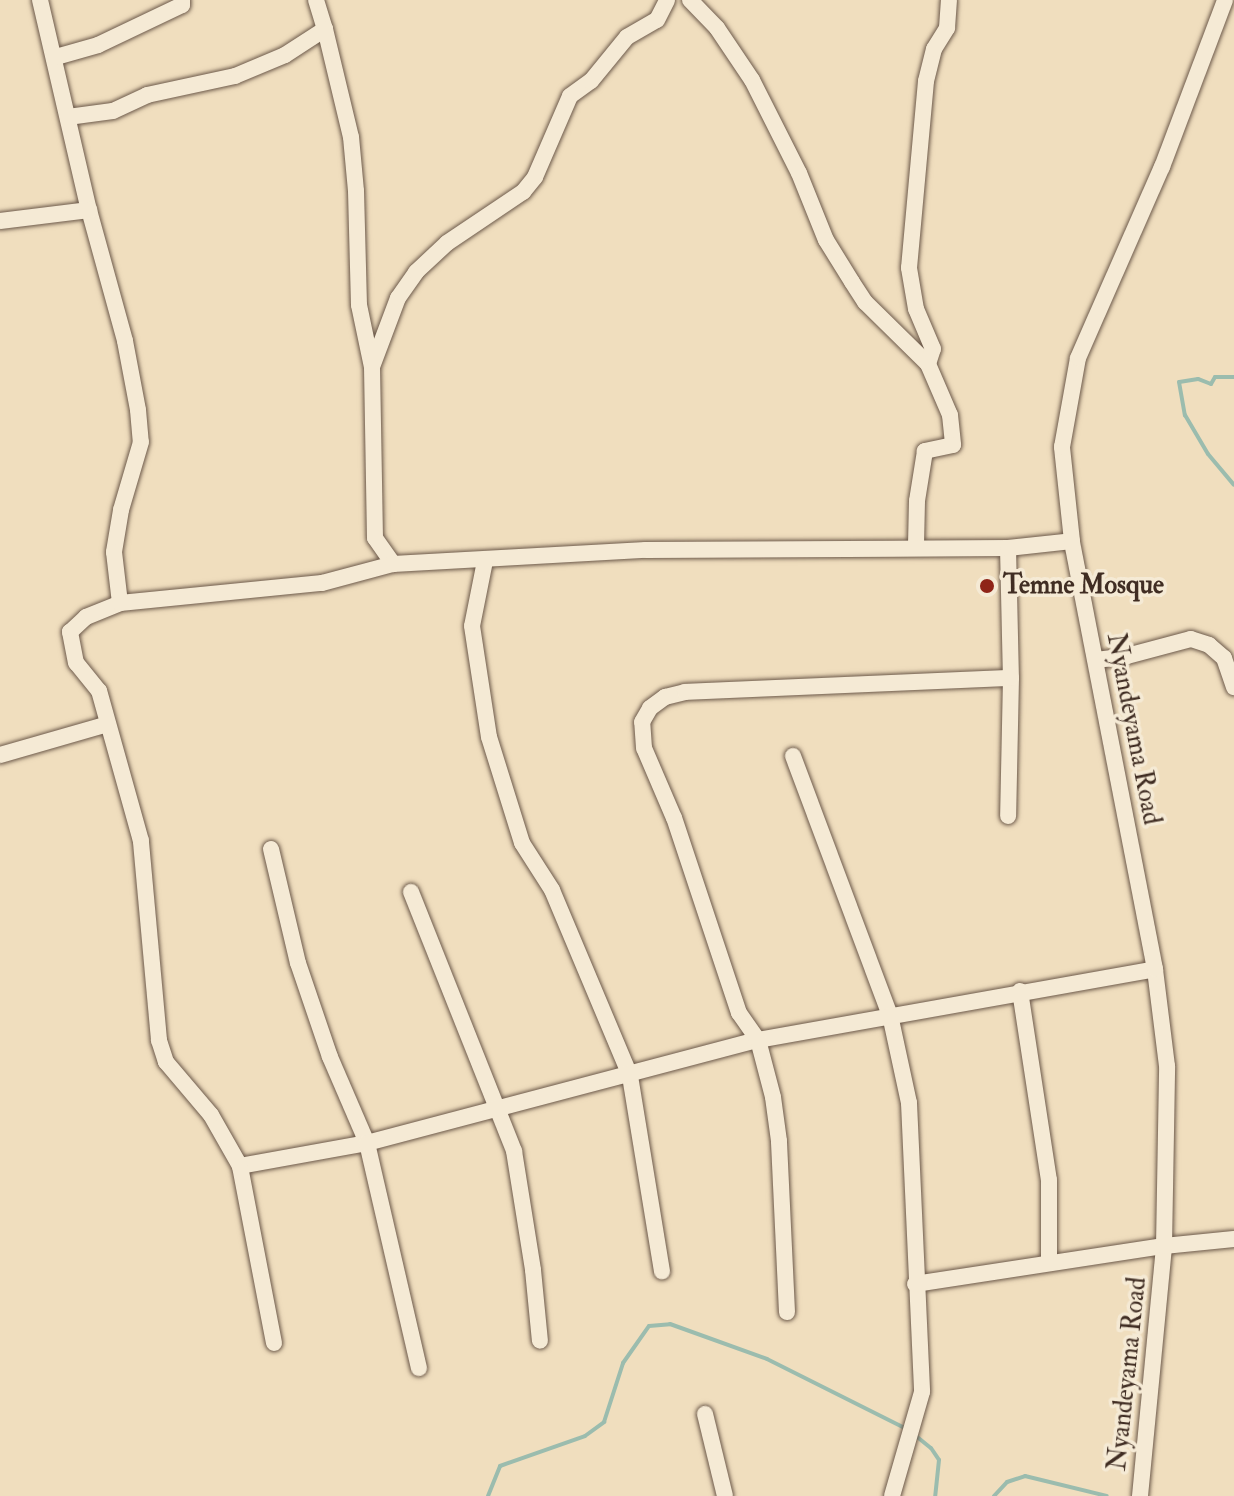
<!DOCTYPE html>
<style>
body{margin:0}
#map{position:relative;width:1234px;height:1496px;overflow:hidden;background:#f0debe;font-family:"IM FELL Double Pica",serif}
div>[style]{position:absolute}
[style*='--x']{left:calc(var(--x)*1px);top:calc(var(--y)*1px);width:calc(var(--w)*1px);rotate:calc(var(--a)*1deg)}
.stream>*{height:4px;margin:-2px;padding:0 2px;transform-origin:2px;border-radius:2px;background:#9bbcae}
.roads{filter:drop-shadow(0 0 2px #6c594a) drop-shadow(0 0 2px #6c594a)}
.minor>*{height:16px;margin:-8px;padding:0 8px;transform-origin:8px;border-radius:8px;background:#f5ead5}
.dots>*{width:22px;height:22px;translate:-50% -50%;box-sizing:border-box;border:4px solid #f5ead5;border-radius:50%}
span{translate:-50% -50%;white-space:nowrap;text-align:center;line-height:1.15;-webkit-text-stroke:7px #f5ead5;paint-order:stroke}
.poi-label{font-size:26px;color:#402d23;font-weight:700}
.left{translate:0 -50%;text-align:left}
.street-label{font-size:26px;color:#402d23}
</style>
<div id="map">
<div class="stream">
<div style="--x:1234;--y:377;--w:19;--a:180"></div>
<div style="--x:1215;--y:377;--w:8;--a:120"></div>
<div style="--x:1211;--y:384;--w:14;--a:-159"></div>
<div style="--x:1198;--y:379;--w:19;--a:171"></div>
<div style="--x:1179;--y:382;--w:34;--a:80"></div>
<div style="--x:1185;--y:415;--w:45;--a:59.5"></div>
<div style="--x:1208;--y:454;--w:40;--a:50"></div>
<div style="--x:916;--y:1436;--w:19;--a:39"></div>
<div style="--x:931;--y:1448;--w:14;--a:56"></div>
<div style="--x:939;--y:1460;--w:36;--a:96"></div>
<div style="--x:488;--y:1496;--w:32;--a:-68"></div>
<div style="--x:500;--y:1466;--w:90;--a:-19.4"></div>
<div style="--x:585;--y:1436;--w:24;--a:-36"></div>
<div style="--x:604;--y:1422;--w:62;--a:-72.1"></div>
<div style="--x:623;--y:1363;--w:45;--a:-54.9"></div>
<div style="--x:649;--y:1326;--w:21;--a:-5"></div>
<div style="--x:670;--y:1324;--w:103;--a:19.8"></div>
<div style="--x:767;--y:1359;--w:154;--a:26.6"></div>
<div style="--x:994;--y:1496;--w:19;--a:-47"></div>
<div style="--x:1007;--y:1482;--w:19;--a:-18"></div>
<div style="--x:1025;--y:1476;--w:84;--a:13.7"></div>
</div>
<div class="roads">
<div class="minor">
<div style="--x:40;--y:0;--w:216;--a:76.9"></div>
<div style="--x:89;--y:210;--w:136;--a:74.6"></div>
<div style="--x:125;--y:341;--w:70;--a:79.3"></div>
<div style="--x:138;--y:410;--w:32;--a:85"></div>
<div style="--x:141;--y:442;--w:71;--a:106.4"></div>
<div style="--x:121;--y:510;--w:43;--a:99.5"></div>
<div style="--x:114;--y:552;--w:51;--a:83.3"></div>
<div style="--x:316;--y:0;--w:30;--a:73"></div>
<div style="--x:690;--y:0;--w:39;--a:46"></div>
<div style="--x:717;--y:28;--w:63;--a:56.1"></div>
<div style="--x:752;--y:80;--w:104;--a:63.2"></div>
<div style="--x:799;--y:173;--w:72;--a:68.1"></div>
<div style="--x:826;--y:240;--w:49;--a:58.2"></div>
<div style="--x:852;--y:282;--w:24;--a:57"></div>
<div style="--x:865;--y:302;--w:88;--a:44.5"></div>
<div style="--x:928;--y:364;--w:56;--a:66.7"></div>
<div style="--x:950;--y:415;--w:30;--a:84"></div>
<div style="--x:953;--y:445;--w:29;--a:168"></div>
<div style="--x:925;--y:451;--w:51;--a:99.1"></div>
<div style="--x:917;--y:501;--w:45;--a:91.3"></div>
<div style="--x:56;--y:57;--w:44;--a:-15.9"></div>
<div style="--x:98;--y:45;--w:93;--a:-25.5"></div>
<div style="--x:182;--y:5;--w:5;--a:-90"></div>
<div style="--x:68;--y:117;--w:45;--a:-7.6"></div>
<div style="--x:113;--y:111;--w:38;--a:-25"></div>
<div style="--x:147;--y:95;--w:90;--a:-12.2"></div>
<div style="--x:235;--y:76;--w:54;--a:-22.8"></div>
<div style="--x:285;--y:55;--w:48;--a:-33"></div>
<div style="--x:325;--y:29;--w:111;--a:76.5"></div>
<div style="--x:351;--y:137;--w:54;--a:84.7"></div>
<div style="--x:356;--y:191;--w:114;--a:88.5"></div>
<div style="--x:359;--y:305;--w:63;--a:78.2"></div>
<div style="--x:372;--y:367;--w:171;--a:89"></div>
<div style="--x:375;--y:538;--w:32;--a:55"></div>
<div style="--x:0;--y:221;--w:90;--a:-7"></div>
<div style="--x:928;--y:364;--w:16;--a:-72"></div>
<div style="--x:933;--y:349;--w:43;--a:-113"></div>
<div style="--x:916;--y:309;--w:42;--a:-99.7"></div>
<div style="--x:909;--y:268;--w:188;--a:-84.8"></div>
<div style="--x:926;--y:81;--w:33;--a:-76"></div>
<div style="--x:934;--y:49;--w:25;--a:-58"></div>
<div style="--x:947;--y:28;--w:28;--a:-86"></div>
<div style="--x:372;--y:367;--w:74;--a:-69.4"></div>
<div style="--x:398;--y:298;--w:32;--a:-55"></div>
<div style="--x:416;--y:272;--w:42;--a:-43.1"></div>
<div style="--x:447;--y:243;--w:92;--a:-33.9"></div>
<div style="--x:523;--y:192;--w:19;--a:-51"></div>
<div style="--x:535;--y:177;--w:88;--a:-66.6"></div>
<div style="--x:570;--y:96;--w:26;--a:-36"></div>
<div style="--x:591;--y:81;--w:57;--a:-50.7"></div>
<div style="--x:627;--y:37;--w:34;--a:-30"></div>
<div style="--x:657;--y:20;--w:22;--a:-63"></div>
<div style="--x:1008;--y:548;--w:130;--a:88.7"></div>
<div style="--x:1011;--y:678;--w:138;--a:91.2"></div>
<div style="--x:485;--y:561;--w:66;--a:101.3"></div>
<div style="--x:472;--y:626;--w:112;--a:81.3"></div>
<div style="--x:489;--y:737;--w:111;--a:72.7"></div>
<div style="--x:522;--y:843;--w:56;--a:57.4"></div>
<div style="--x:552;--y:890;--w:202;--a:67.2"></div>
<div style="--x:630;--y:1076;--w:198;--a:80.7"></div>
<div style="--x:1096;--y:660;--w:31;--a:-7"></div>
<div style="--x:1127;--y:656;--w:66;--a:-14.9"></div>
<div style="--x:1191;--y:639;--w:19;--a:18"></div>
<div style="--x:1209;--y:645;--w:20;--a:41"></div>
<div style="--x:1224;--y:658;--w:31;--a:71"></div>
<div style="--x:0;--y:755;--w:112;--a:-16"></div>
<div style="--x:793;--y:756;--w:277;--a:69.5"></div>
<div style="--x:890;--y:1015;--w:90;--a:77.8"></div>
<div style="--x:909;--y:1103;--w:289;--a:87.4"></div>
<div style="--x:922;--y:1392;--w:108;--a:106.1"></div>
<div style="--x:271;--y:849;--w:117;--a:76.7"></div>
<div style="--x:298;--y:963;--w:99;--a:71.2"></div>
<div style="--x:330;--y:1057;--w:94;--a:66.7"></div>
<div style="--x:367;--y:1143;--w:231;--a:77"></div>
<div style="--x:411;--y:892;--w:279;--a:68.3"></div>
<div style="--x:514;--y:1151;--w:121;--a:80.9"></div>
<div style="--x:533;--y:1270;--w:71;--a:84.4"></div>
<div style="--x:1020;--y:991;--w:191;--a:81.3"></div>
<div style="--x:1049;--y:1180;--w:83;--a:90"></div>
<div style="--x:240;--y:1166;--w:129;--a:-10.3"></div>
<div style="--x:367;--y:1143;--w:404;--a:-14.8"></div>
<div style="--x:758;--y:1040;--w:403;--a:-10.1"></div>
<div style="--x:915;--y:1284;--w:252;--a:-8.7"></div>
<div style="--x:1164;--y:1246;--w:70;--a:-5.7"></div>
<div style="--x:787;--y:1312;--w:171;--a:-92.7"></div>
<div style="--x:779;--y:1141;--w:44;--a:-97.8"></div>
<div style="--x:773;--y:1097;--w:59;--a:-104.7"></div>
<div style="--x:758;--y:1040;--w:33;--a:-125"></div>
<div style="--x:739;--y:1013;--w:206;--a:-108.4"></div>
<div style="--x:674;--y:818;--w:76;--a:-113.2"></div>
<div style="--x:644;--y:748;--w:26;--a:-94"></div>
<div style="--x:642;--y:722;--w:16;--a:-60"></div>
<div style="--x:650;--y:708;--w:19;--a:-36"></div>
<div style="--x:665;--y:697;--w:21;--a:-14"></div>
<div style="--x:685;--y:692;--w:326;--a:-2.5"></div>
<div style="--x:274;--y:1343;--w:180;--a:-100.9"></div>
<div style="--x:240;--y:1166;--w:59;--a:-119.6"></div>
<div style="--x:211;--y:1115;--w:70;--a:-130.3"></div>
<div style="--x:166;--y:1062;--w:23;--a:-108"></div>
<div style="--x:159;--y:1040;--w:200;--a:-95.2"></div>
<div style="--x:141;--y:841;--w:156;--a:-105.6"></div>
<div style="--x:99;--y:691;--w:36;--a:-129"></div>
<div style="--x:76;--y:663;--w:32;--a:-101"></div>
<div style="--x:70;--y:632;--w:22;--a:-43"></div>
<div style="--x:86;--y:617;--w:37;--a:-22"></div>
<div style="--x:120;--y:603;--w:203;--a:-5.7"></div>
<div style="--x:322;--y:583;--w:73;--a:-15"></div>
<div style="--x:393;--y:564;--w:253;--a:-3.2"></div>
<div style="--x:646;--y:550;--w:362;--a:-0.3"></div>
<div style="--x:1008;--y:548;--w:64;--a:-6.2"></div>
<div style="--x:705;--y:1414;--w:84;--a:76.3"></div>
<div style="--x:1140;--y:1496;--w:251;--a:-84.5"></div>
<div style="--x:1164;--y:1246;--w:180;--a:-89"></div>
<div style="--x:1167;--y:1066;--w:98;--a:-97.1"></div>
<div style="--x:1155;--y:969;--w:436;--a:-101"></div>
<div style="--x:1072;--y:541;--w:95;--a:-96.1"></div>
<div style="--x:1062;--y:447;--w:90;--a:-79.8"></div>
<div style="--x:1078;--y:358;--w:209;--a:-66.3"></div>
<div style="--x:1162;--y:167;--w:178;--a:-69.3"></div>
</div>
</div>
<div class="dots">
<div style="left:987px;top:586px;background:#8f2418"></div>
</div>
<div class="poi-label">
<span class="left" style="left:1003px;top:586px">Temne Mosque</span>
</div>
<div class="street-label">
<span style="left:1133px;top:729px;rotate:79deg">Nyandeyama Road</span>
<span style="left:1128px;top:1374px;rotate:-84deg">Nyandeyama Road</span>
</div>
</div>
